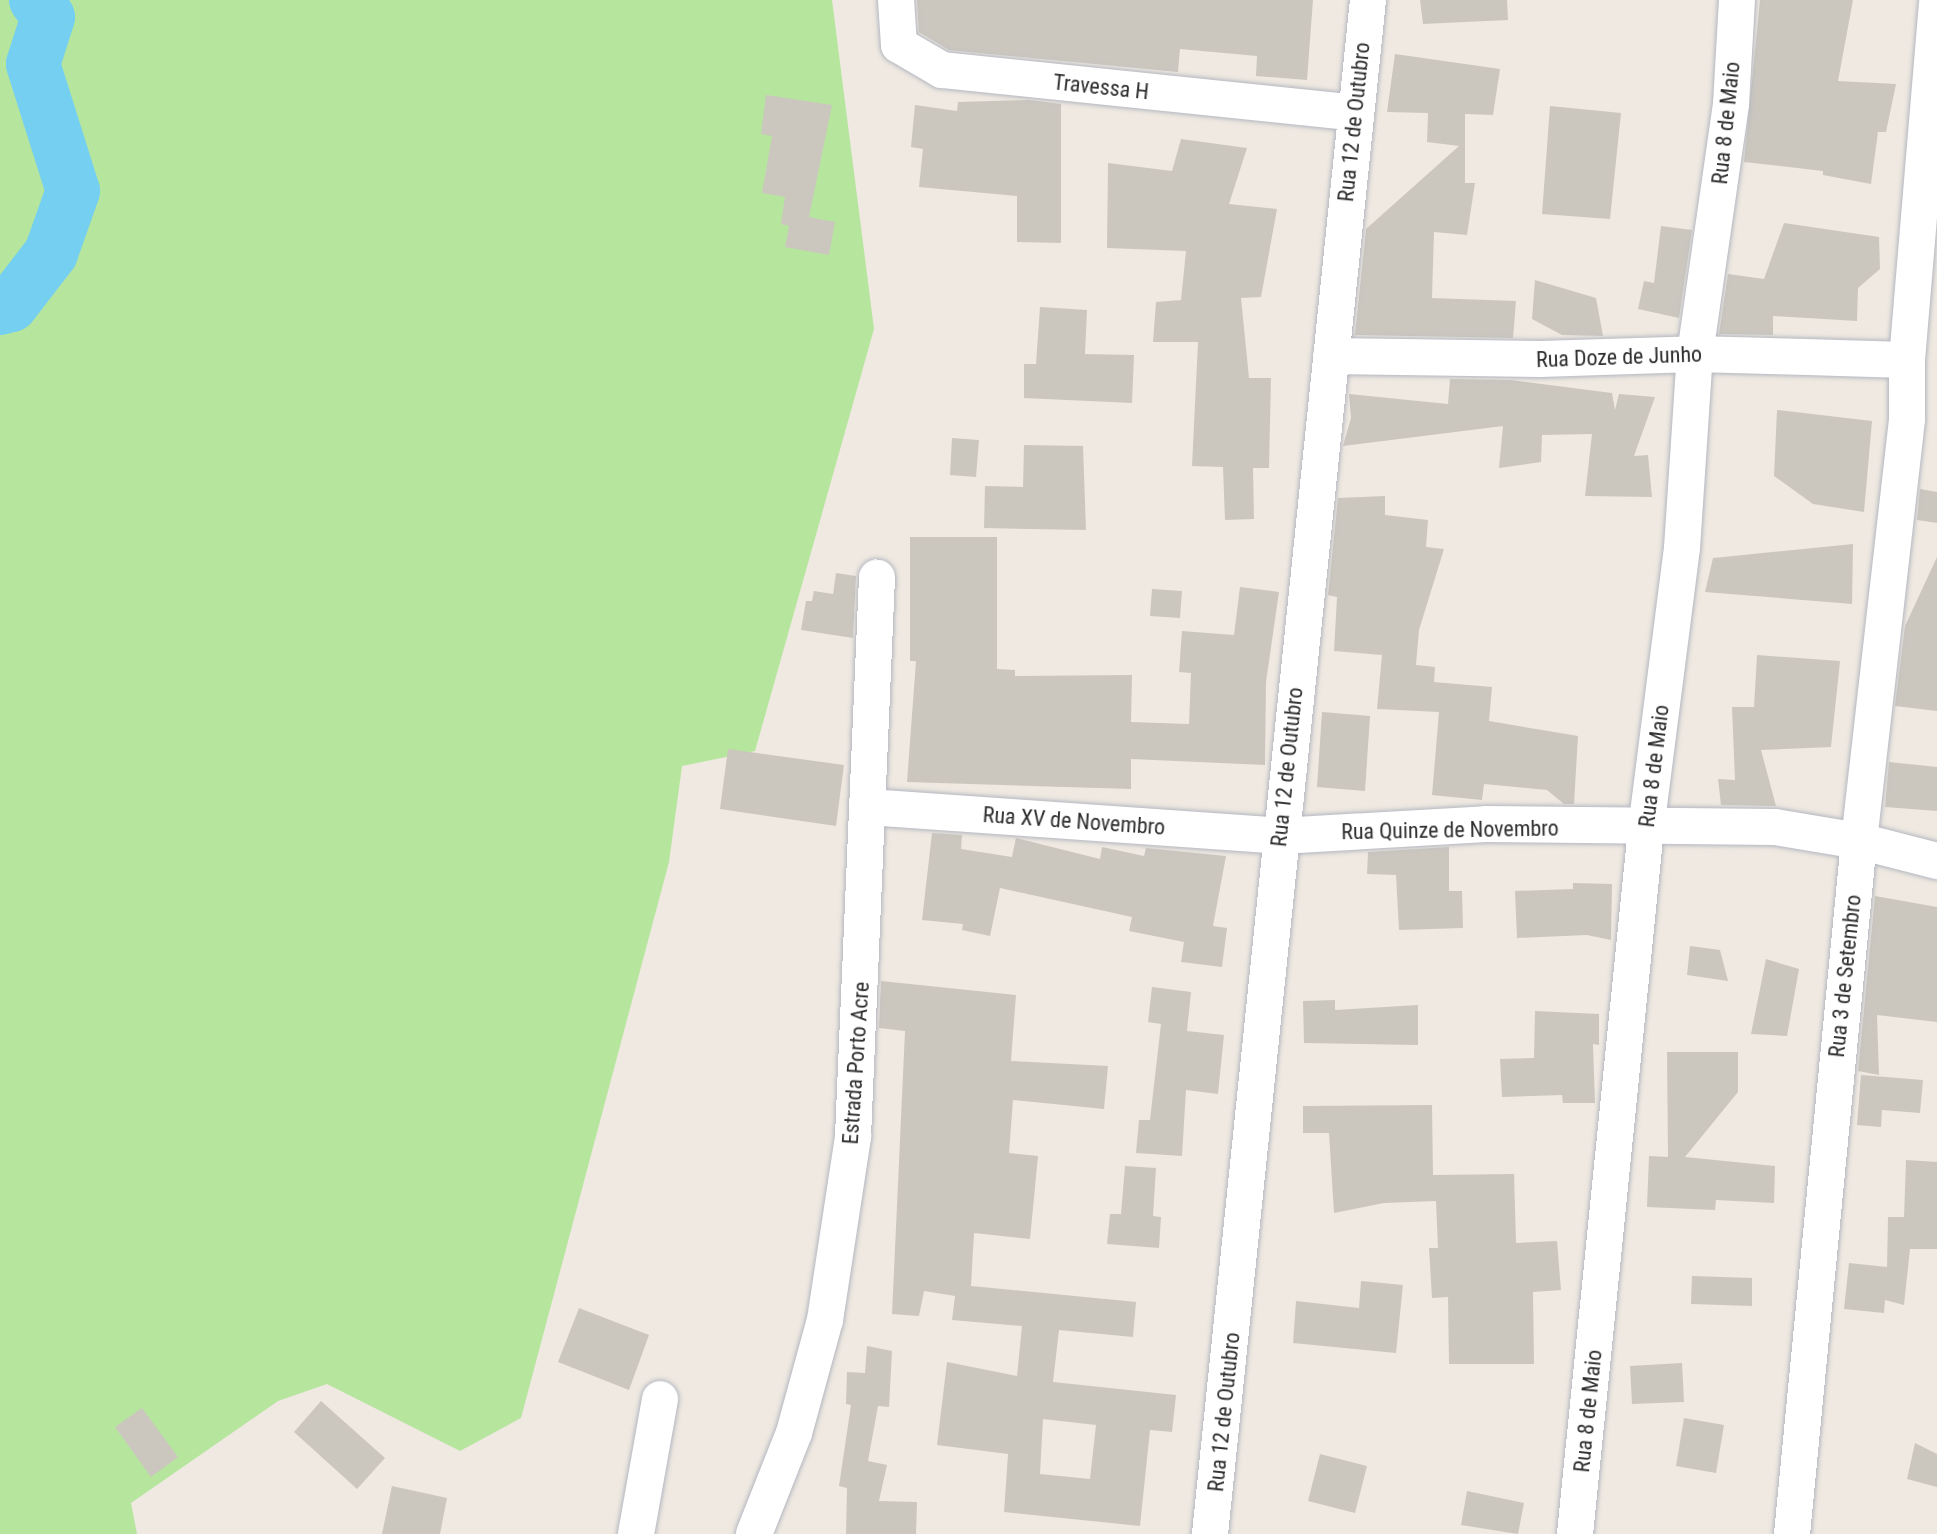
<!DOCTYPE html>
<style>
body{margin:0}
#map{position:relative;width:1937px;height:1534px;overflow:hidden;background:#efe9e1;font-family:"Roboto Condensed",sans-serif}
div>[style]{position:absolute}
[style*='--x']{left:calc(var(--x)*1px);top:calc(var(--y)*1px);width:calc(var(--w)*1px);rotate:calc(var(--a)*1deg)}
.green>*{inset:0;background:#b6e59e}
.river>*{height:54px;margin:-27px;padding:0 27px;transform-origin:27px;border-radius:27px;background:#75cff0}
.building>*{inset:0;background:#cbc7bf}
.roads{filter:drop-shadow(0 0 2px #b4b7c1) drop-shadow(0 0 2px #b4b7c1)}
.minor>*{height:36px;margin:-18px;padding:0 18px;transform-origin:18px;border-radius:18px;background:#fff}
span{translate:-50% -50%;white-space:nowrap;text-align:center;line-height:1.15;-webkit-text-stroke:6px #fff;paint-order:stroke}
.street-label{font-size:22px;color:#2e2e2e}
</style>
<div id="map">
<div class="green">
<div style="clip-path:polygon(0 0,832px 0,874px 329px,755px 751px,682px 766px,669px 862px,521px 1418px,460px 1451px,327px 1384px,278px 1401px,131px 1503px,137px 1534px,0 1534px)"></div>
</div>
<div class="river">
<div style="--x:0;--y:308;--w:11;--a:-15"></div>
<div style="--x:11;--y:305;--w:66;--a:-52.4"></div>
<div style="--x:51;--y:253;--w:66;--a:-70.5"></div>
<div style="--x:73;--y:191;--w:133;--a:-107.5"></div>
<div style="--x:33;--y:64;--w:49;--a:-72.3"></div>
<div style="--x:48;--y:17;--w:21;--a:-125"></div>
</div>
<div class="building">
<div style="clip-path:polygon(917px 0,1313px 0,1307px 80px,1256px 76px,1257px 56px,1180px 49px,1178px 72px,949px 50px,919px 32px)"></div>
<div style="clip-path:polygon(1420px 0,1507px 0,1508px 20px,1423px 24px)"></div>
<div style="clip-path:polygon(1760px 0,1853px 0,1838px 81px,1896px 84px,1886px 132px,1878px 132px,1871px 184px,1823px 175px,1823px 171px,1744px 162px)"></div>
<div style="clip-path:polygon(1395px 54px,1500px 69px,1493px 115px,1465px 114px,1465px 183px,1475px 183px,1467px 235px,1434px 232px,1432px 298px,1516px 301px,1513px 338px,1355px 335px,1366px 229px,1459px 146px,1427px 142px,1428px 113px,1387px 112px)"></div>
<div style="clip-path:polygon(766px 95px,832px 105px,809px 217px,835px 222px,829px 255px,785px 247px,789px 226px,781px 224px,785px 197px,762px 193px,772px 136px,761px 134px)"></div>
<div style="clip-path:polygon(1029px 100px,1061px 104px,1061px 243px,1017px 242px,1017px 196px,919px 187px,923px 149px,911px 147px,915px 105px,957px 111px,958px 102px)"></div>
<div style="clip-path:polygon(1550px 106px,1621px 113px,1610px 219px,1542px 214px)"></div>
<div style="clip-path:polygon(1181px 139px,1247px 148px,1229px 204px,1277px 209px,1261px 297px,1241px 298px,1249px 378px,1271px 378px,1269px 468px,1253px 468px,1254px 519px,1225px 520px,1223px 467px,1192px 466px,1198px 342px,1153px 342px,1156px 302px,1181px 300px,1186px 251px,1107px 248px,1108px 163px,1172px 171px)"></div>
<div style="clip-path:polygon(1784px 223px,1879px 237px,1880px 269px,1858px 288px,1857px 321px,1773px 316px,1773px 335px,1719px 334px,1728px 274px,1764px 279px)"></div>
<div style="clip-path:polygon(1661px 226px,1692px 230px,1679px 318px,1638px 309px,1644px 281px,1654px 283px)"></div>
<div style="clip-path:polygon(1535px 280px,1596px 298px,1603px 336px,1562px 335px,1532px 319px)"></div>
<div style="clip-path:polygon(1040px 307px,1087px 310px,1085px 354px,1134px 355px,1132px 403px,1024px 398px,1024px 364px,1036px 364px)"></div>
<div style="clip-path:polygon(1450px 379px,1511px 380px,1612px 393px,1615px 410px,1619px 394px,1655px 397px,1634px 456px,1648px 455px,1652px 497px,1585px 496px,1592px 434px,1542px 435px,1541px 462px,1499px 468px,1503px 426px,1343px 446px,1351px 418px,1349px 394px,1448px 404px)"></div>
<div style="clip-path:polygon(1777px 410px,1872px 421px,1864px 512px,1813px 504px,1774px 476px)"></div>
<div style="clip-path:polygon(952px 438px,979px 440px,976px 477px,950px 475px)"></div>
<div style="clip-path:polygon(1024px 445px,1083px 446px,1086px 530px,984px 528px,985px 486px,1023px 487px)"></div>
<div style="clip-path:polygon(1920px 489px,1937px 492px,1937px 523px,1917px 520px)"></div>
<div style="clip-path:polygon(1385px 496px,1385px 515px,1428px 520px,1426px 547px,1444px 549px,1419px 630px,1416px 665px,1435px 667px,1434px 682px,1492px 687px,1489px 721px,1578px 736px,1574px 804px,1564px 804px,1547px 790px,1484px 784px,1482px 800px,1432px 795px,1439px 712px,1377px 709px,1382px 655px,1334px 651px,1337px 597px,1328px 595px,1338px 498px)"></div>
<div style="clip-path:polygon(910px 537px,997px 537px,997px 669px,1015px 670px,1015px 676px,1132px 675px,1131px 722px,1189px 724px,1191px 673px,1179px 672px,1182px 631px,1234px 635px,1240px 587px,1279px 592px,1266px 682px,1265px 765px,1131px 759px,1131px 789px,907px 782px,916px 661px,910px 661px)"></div>
<div style="clip-path:polygon(1853px 544px,1852px 604px,1705px 592px,1713px 558px)"></div>
<div style="clip-path:polygon(1937px 557px,1937px 711px,1895px 706px,1905px 626px)"></div>
<div style="clip-path:polygon(836px 573px,856px 576px,853px 638px,801px 630px,806px 601px,812px 601px,814px 591px,833px 594px)"></div>
<div style="clip-path:polygon(1152px 589px,1182px 591px,1180px 618px,1150px 616px)"></div>
<div style="clip-path:polygon(1757px 655px,1840px 661px,1831px 747px,1761px 750px,1776px 806px,1721px 805px,1718px 779px,1735px 780px,1732px 707px,1754px 707px)"></div>
<div style="clip-path:polygon(1322px 712px,1370px 716px,1365px 791px,1317px 787px)"></div>
<div style="clip-path:polygon(728px 749px,844px 765px,836px 826px,720px 809px)"></div>
<div style="clip-path:polygon(1889px 762px,1937px 767px,1937px 811px,1885px 807px)"></div>
<div style="clip-path:polygon(932px 833px,962px 835px,961px 849px,1012px 857px,1016px 838px,1100px 859px,1102px 847px,1144px 856px,1146px 848px,1226px 856px,1213px 926px,1227px 928px,1222px 967px,1181px 962px,1184px 942px,1129px 931px,1132px 917px,1000px 888px,990px 936px,962px 930px,963px 924px,922px 920px)"></div>
<div style="clip-path:polygon(1449px 847px,1449px 891px,1462px 891px,1463px 928px,1399px 930px,1396px 875px,1367px 874px,1368px 852px)"></div>
<div style="clip-path:polygon(1573px 883px,1612px 884px,1611px 940px,1587px 935px,1517px 938px,1515px 891px,1573px 889px)"></div>
<div style="clip-path:polygon(1875px 896px,1937px 907px,1937px 1022px,1877px 1015px,1879px 1075px,1858px 1071px)"></div>
<div style="clip-path:polygon(1690px 946px,1720px 950px,1728px 981px,1687px 975px)"></div>
<div style="clip-path:polygon(1766px 959px,1799px 969px,1787px 1036px,1751px 1034px)"></div>
<div style="clip-path:polygon(evenodd,881px 981px,1016px 995px,1011px 1061px,1108px 1066px,1104px 1109px,1013px 1100px,1009px 1153px,1038px 1156px,1030px 1239px,974px 1233px,971px 1286px,1136px 1302px,1133px 1337px,1059px 1330px,1053px 1382px,1176px 1395px,1172px 1432px,1150px 1430px,1140px 1526px,1004px 1512px,1008px 1454px,937px 1445px,947px 1362px,1017px 1376px,1022px 1326px,952px 1320px,955px 1296px,924px 1291px,919px 1316px,892px 1314px,905px 1031px,879px 1028px,881px 981px,1043px 1419px,1096px 1425px,1090px 1479px,1040px 1474px,1043px 1419px)"></div>
<div style="clip-path:polygon(1152px 987px,1191px 992px,1187px 1031px,1224px 1035px,1218px 1094px,1186px 1090px,1182px 1156px,1136px 1153px,1139px 1120px,1150px 1120px,1161px 1024px,1148px 1022px)"></div>
<div style="clip-path:polygon(1335px 1000px,1335px 1010px,1418px 1005px,1418px 1045px,1304px 1043px,1303px 1001px)"></div>
<div style="clip-path:polygon(1535px 1011px,1599px 1014px,1599px 1045px,1593px 1044px,1595px 1103px,1563px 1103px,1562px 1095px,1502px 1097px,1500px 1059px,1534px 1058px)"></div>
<div style="clip-path:polygon(1667px 1052px,1738px 1052px,1738px 1092px,1685px 1157px,1775px 1166px,1774px 1203px,1716px 1200px,1715px 1210px,1647px 1207px,1649px 1156px,1668px 1157px)"></div>
<div style="clip-path:polygon(1861px 1075px,1923px 1080px,1920px 1113px,1882px 1110px,1881px 1127px,1857px 1125px)"></div>
<div style="clip-path:polygon(1432px 1105px,1433px 1175px,1514px 1174px,1516px 1243px,1557px 1241px,1561px 1290px,1533px 1292px,1534px 1364px,1449px 1364px,1448px 1297px,1432px 1298px,1429px 1248px,1438px 1248px,1436px 1201px,1384px 1203px,1334px 1213px,1329px 1133px,1303px 1133px,1303px 1106px)"></div>
<div style="clip-path:polygon(1906px 1160px,1937px 1162px,1937px 1249px,1910px 1249px,1904px 1305px,1885px 1300px,1884px 1313px,1844px 1309px,1849px 1263px,1887px 1267px,1888px 1217px,1904px 1217px)"></div>
<div style="clip-path:polygon(1125px 1166px,1156px 1168px,1153px 1216px,1161px 1217px,1159px 1248px,1107px 1244px,1110px 1214px,1121px 1214px)"></div>
<div style="clip-path:polygon(1692px 1276px,1752px 1278px,1752px 1306px,1691px 1304px)"></div>
<div style="clip-path:polygon(1361px 1281px,1403px 1285px,1396px 1353px,1293px 1343px,1296px 1301px,1359px 1308px)"></div>
<div style="clip-path:polygon(579px 1308px,649px 1335px,629px 1390px,558px 1362px)"></div>
<div style="clip-path:polygon(867px 1346px,892px 1351px,889px 1407px,878px 1406px,868px 1461px,887px 1465px,879px 1501px,917px 1502px,916px 1534px,846px 1534px,847px 1488px,839px 1486px,851px 1405px,846px 1404px,847px 1372px,865px 1373px)"></div>
<div style="clip-path:polygon(1682px 1363px,1684px 1402px,1632px 1404px,1630px 1366px)"></div>
<div style="clip-path:polygon(321px 1401px,385px 1458px,357px 1489px,294px 1432px)"></div>
<div style="clip-path:polygon(142px 1408px,178px 1457px,151px 1477px,115px 1427px)"></div>
<div style="clip-path:polygon(1684px 1418px,1724px 1425px,1716px 1473px,1676px 1466px)"></div>
<div style="clip-path:polygon(1915px 1443px,1937px 1454px,1937px 1487px,1907px 1479px)"></div>
<div style="clip-path:polygon(1320px 1454px,1367px 1466px,1355px 1513px,1308px 1501px)"></div>
<div style="clip-path:polygon(392px 1486px,447px 1498px,440px 1534px,382px 1534px)"></div>
<div style="clip-path:polygon(1467px 1491px,1524px 1503px,1518px 1534px,1461px 1525px)"></div>
</div>
<div class="roads">
<div class="minor">
<div style="--x:896;--y:0;--w:45;--a:86.2"></div>
<div style="--x:899;--y:45;--w:50;--a:30.2"></div>
<div style="--x:942;--y:70;--w:416;--a:5.9"></div>
<div style="--x:1331;--y:356;--w:209;--a:0.8"></div>
<div style="--x:1540;--y:359;--w:155;--a:-1.8"></div>
<div style="--x:1695;--y:354;--w:212;--a:1.6"></div>
<div style="--x:868;--y:807;--w:413;--a:4"></div>
<div style="--x:1280;--y:836;--w:206;--a:-3.3"></div>
<div style="--x:1486;--y:824;--w:289;--a:0.6"></div>
<div style="--x:1775;--y:827;--w:85;--a:9.5"></div>
<div style="--x:1859;--y:841;--w:81;--a:14.4"></div>
<div style="--x:636;--y:1534;--w:137;--a:-79.9"></div>
<div style="--x:754;--y:1534;--w:109;--a:-68.4"></div>
<div style="--x:794;--y:1433;--w:117;--a:-74.7"></div>
<div style="--x:825;--y:1320;--w:186;--a:-81.3"></div>
<div style="--x:853;--y:1136;--w:559;--a:-87.54"></div>
<div style="--x:1210;--y:1534;--w:1542;--a:-84.12"></div>
<div style="--x:1575;--y:1534;--w:709;--a:-84.25"></div>
<div style="--x:1646;--y:829;--w:283;--a:-82.7"></div>
<div style="--x:1682;--y:548;--w:194;--a:-86.2"></div>
<div style="--x:1695;--y:354;--w:253;--a:-81.8"></div>
<div style="--x:1731;--y:104;--w:104;--a:-86.7"></div>
<div style="--x:1792;--y:1534;--w:696;--a:-84.48"></div>
<div style="--x:1859;--y:841;--w:425;--a:-83.5"></div>
<div style="--x:1907;--y:419;--w:59;--a:-90"></div>
<div style="--x:1907;--y:360;--w:357;--a:-85.2"></div>
</div>
</div>
<div class="street-label">
<span style="left:1101px;top:87px;rotate:6deg">Travessa H</span>
<span style="left:1354px;top:122px;rotate:-84deg">Rua 12 de Outubro</span>
<span style="left:1726px;top:123px;rotate:-84deg">Rua 8 de Maio</span>
<span style="left:1619px;top:357px;rotate:-2deg">Rua Doze de Junho</span>
<span style="left:1654px;top:766px;rotate:-83deg">Rua 8 de Maio</span>
<span style="left:1287px;top:767px;rotate:-84deg">Rua 12 de Outubro</span>
<span style="left:1074px;top:821px;rotate:4deg">Rua XV de Novembro</span>
<span style="left:1450px;top:830px;rotate:-1deg">Rua Quinze de Novembro</span>
<span style="left:1845px;top:976px;rotate:-84deg">Rua 3 de Setembro</span>
<span style="left:856px;top:1063px;rotate:-86deg">Estrada Porto Acre</span>
<span style="left:1588px;top:1411px;rotate:-84deg">Rua 8 de Maio</span>
<span style="left:1224px;top:1412px;rotate:-84deg">Rua 12 de Outubro</span>
</div>
</div>
